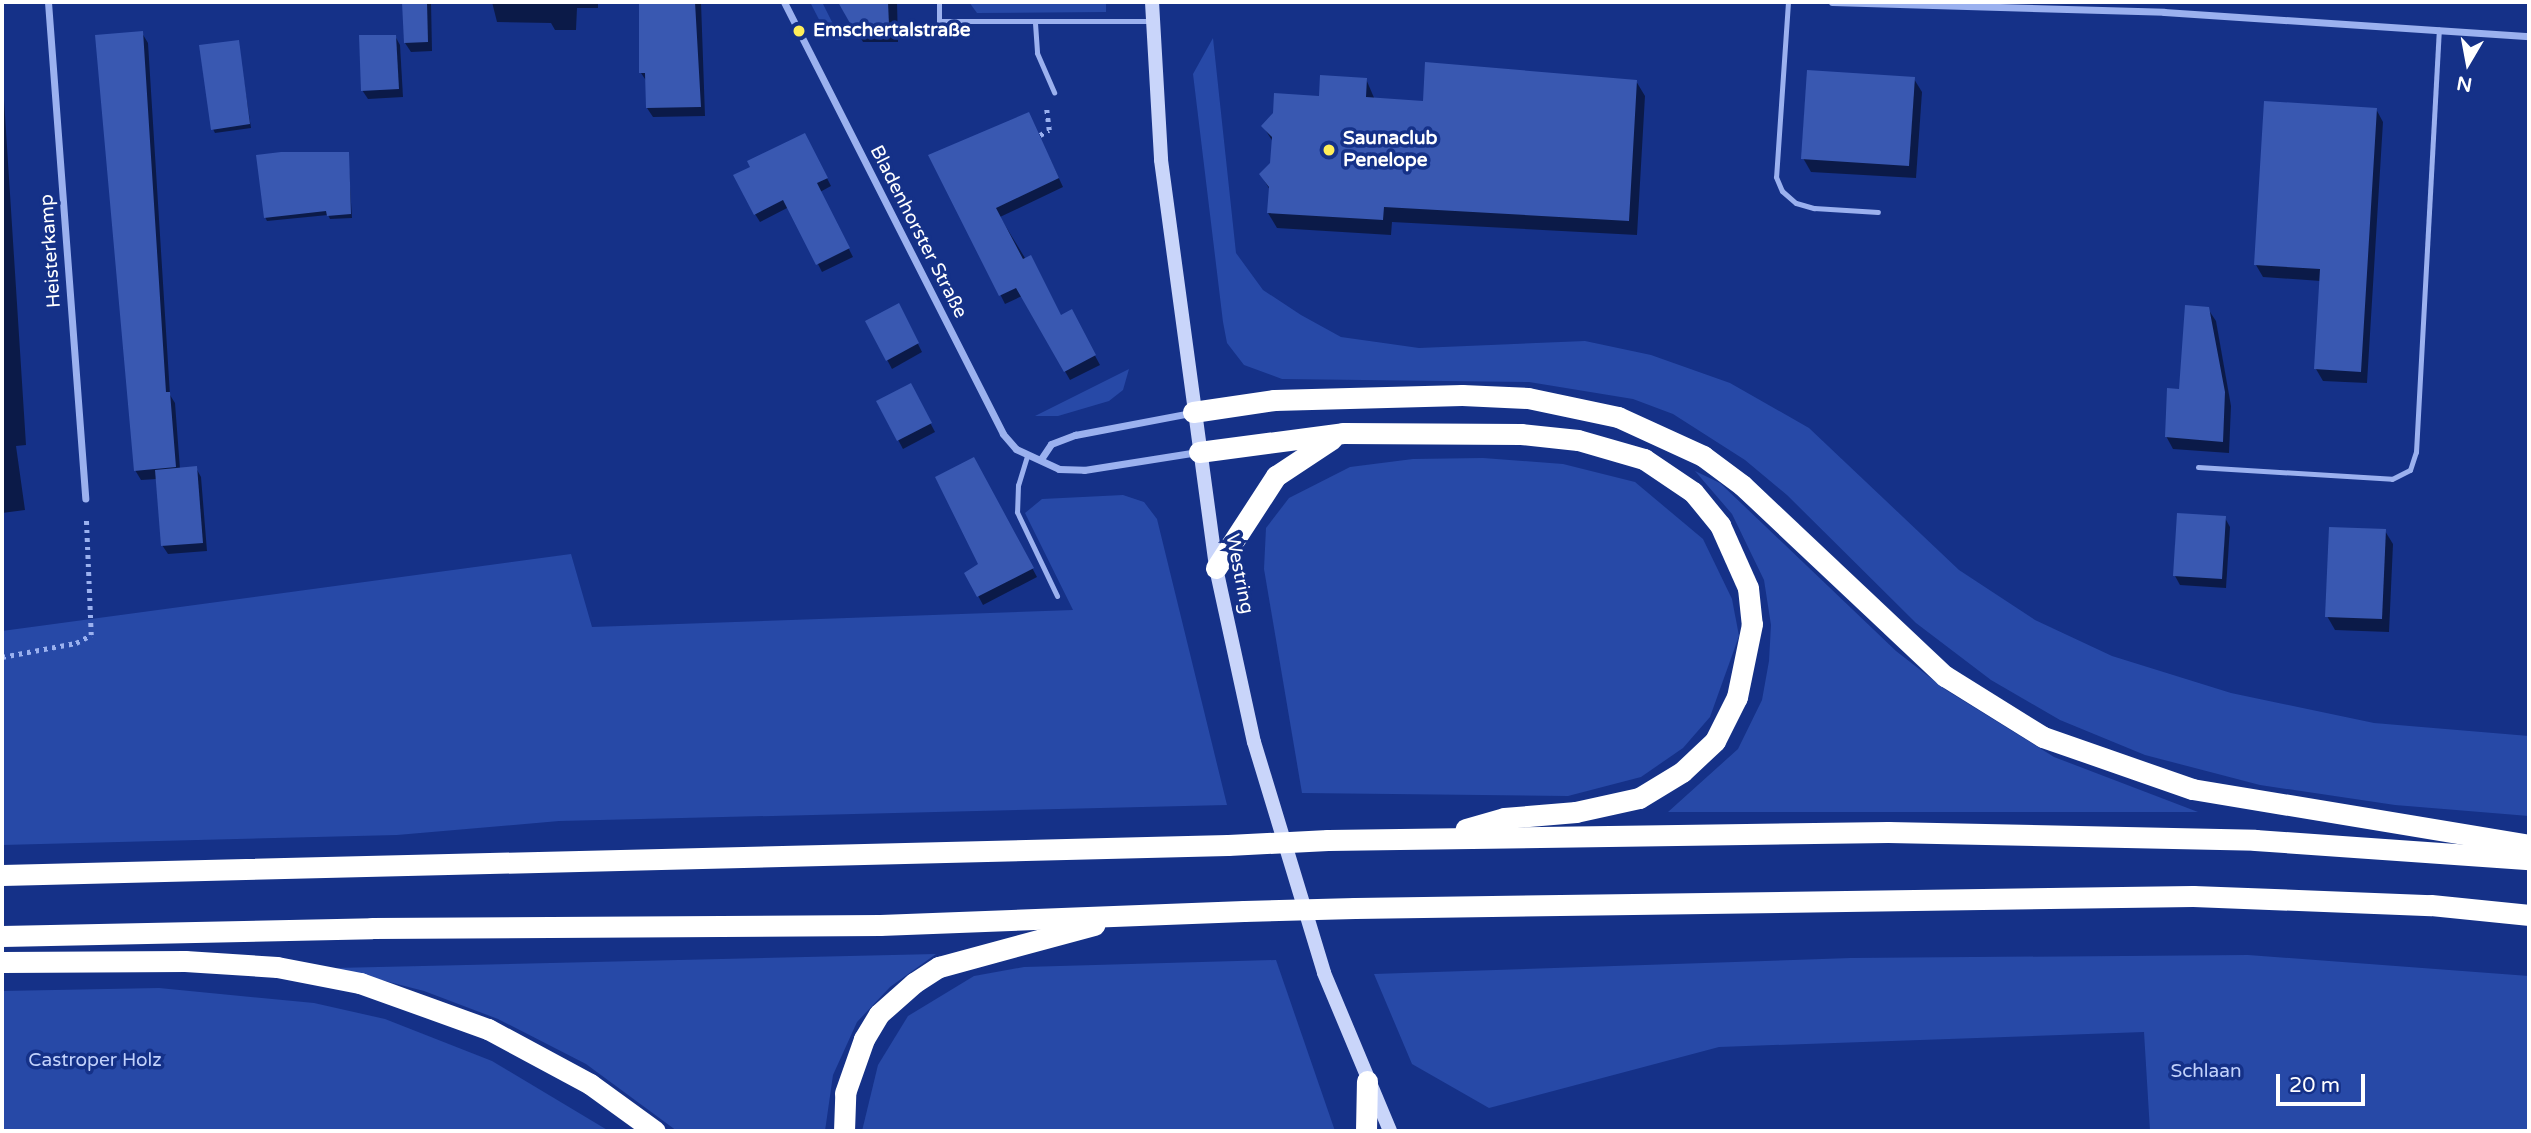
<!DOCTYPE html>
<meta charset="utf-8">
<style>
body{margin:0}
#map{position:relative;width:2531px;height:1133px;overflow:hidden;background:#153188;font-family:"Varela Round",sans-serif}
div>[style]{position:absolute}
[style*='--x']{left:calc(var(--x)*1px);top:calc(var(--y)*1px);width:calc(var(--w)*1px);rotate:calc(var(--a)*1deg)}
.green>*{inset:0;background:#2749a7}
.shadow>*{inset:0;background:#0007}
.building>*{inset:0;background:#3958b1}
.path>*{height:4.5px;margin-top:-2.25px;transform-origin:0;background:repeating-linear-gradient(90deg,#9bb1ef 0 3.5px,transparent 0 8.5px)}
.service>*{height:5px;margin:-2.5px;padding:0 2.5px;transform-origin:2.5px;border-radius:2.5px;background:#9bb1ef}
.minor>*{height:7px;margin:-3.5px;padding:0 3.5px;transform-origin:3.5px;border-radius:3.5px;background:#9bb1ef}
.secondary>*{height:14px;margin:-7px;padding:0 7px;transform-origin:7px;border-radius:7px;background:#c9d5fa}
.motorway>*{height:21px;margin:-10.5px;padding:0 10.5px;transform-origin:10.5px;border-radius:10.5px;background:#fff}
.motorway-bridge>*{height:21px;margin:-10.5px;padding:0 10.5px;transform-origin:10.5px;border-radius:10.5px;background:#fff}
.dots>*{width:19px;height:19px;translate:-50% -50%;box-sizing:border-box;border:4px solid #153188;border-radius:50%}
span{translate:-50% -50%;white-space:nowrap;text-align:center;line-height:1.15;-webkit-text-stroke:7px #153188;paint-order:stroke}
.poi-label{font-size:19px;color:#fff;font-weight:700}
.left{translate:0 -50%;text-align:left}
.street-label{font-size:19px;color:#fff}
.park-label{font-size:19px;color:#c1d1fb}
.frame{position:absolute;inset:0;border:4px solid #fff;pointer-events:none}
.north{position:absolute;left:2433px;top:28px;width:70px;height:70px;-webkit-text-stroke:5px #153188;paint-order:stroke;rotate:190deg;font-size:19px;font-weight:700;line-height:28px;text-align:center;color:#fff}
.north::after{content:'';display:block;margin:auto;width:24px;height:32px;background:#fff;clip-path:polygon(50% 0,100% 100%,50% 72%,0 100%)}
.scale{position:absolute;left:2276px;top:1074px;width:89px;height:32px;box-sizing:border-box;border:4px solid #fff;border-top:0;padding-left:9px;font-size:21px;line-height:24px;white-space:nowrap;color:#fff;-webkit-text-stroke:5px #153188;paint-order:stroke}
</style>
<div id="map">
<div class="green">
<div style="clip-path:polygon(810px 2px,822px 2px,841px 40px,829px 39px)"></div>
<div style="clip-path:polygon(969px 2px,1106px 2px,1106px 12px,977px 13px)"></div>
<div style="clip-path:polygon(1213px 38px,1236px 253px,1263px 290px,1301px 315px,1341px 337px,1419px 348px,1585px 341px,1651px 355px,1730px 383px,1809px 428px,1959px 570px,2035px 620px,2112px 656px,2231px 693px,2374px 723px,2529px 736px,2529px 816px,2395px 805px,2260px 785px,2145px 755px,2060px 720px,1991px 680px,1916px 623px,1787px 495px,1745px 460px,1673px 414px,1633px 399px,1529px 382px,1282px 379px,1244px 365px,1227px 343px,1223px 322px,1193px 74px)"></div>
<div style="clip-path:polygon(1129px 369px,1123px 390px,1109px 401px,1058px 416px,1035px 416px)"></div>
<div style="clip-path:polygon(1483px 458px,1563px 464px,1635px 482px,1703px 539px,1732px 599px,1739px 636px,1710px 717px,1683px 748px,1641px 777px,1568px 796px,1302px 793px,1264px 569px,1266px 528px,1289px 498px,1350px 467px,1413px 459px)"></div>
<div style="clip-path:polygon(1695px 471px,1720px 483px,1896px 651px,1946px 690px,2054px 757px,2198px 812px,1668px 812px,1738px 749px,1762px 700px,1769px 661px,1771px 625px,1764px 580px,1732px 514px)"></div>
<div style="clip-path:polygon(1123px 495px,1144px 502px,1157px 519px,1227px 805px,559px 821px,397px 835px,2px 845px,2px 631px,571px 554px,592px 627px,1073px 610px,1025px 513px,1042px 499px)"></div>
<div style="clip-path:polygon(936px 954px,890px 987px,857px 1022px,833px 1075px,825px 1131px,677px 1131px,586px 1064px,498px 1019px,424px 991px,335px 968px)"></div>
<div style="clip-path:polygon(2248px 955px,2529px 976px,2529px 1131px,2150px 1131px,2144px 1032px,1719px 1047px,1489px 1108px,1412px 1064px,1374px 974px,1851px 958px)"></div>
<div style="clip-path:polygon(1276px 960px,1335px 1131px,862px 1131px,878px 1065px,908px 1016px,974px 976px,1024px 967px)"></div>
<div style="clip-path:polygon(159px 988px,314px 1003px,385px 1019px,492px 1061px,609px 1131px,2px 1131px,2px 991px)"></div>
</div>
<div class="shadow">
<div style="clip-path:polygon(404px 2px,431px 2px,432px 51px,411px 52px,405px 43px)"></div>
<div style="clip-path:polygon(492px 2px,598px 2px,598px 8px,577px 8px,576px 30px,555px 30px,551px 23px,497px 22px)"></div>
<div style="clip-path:polygon(640px 2px,701px 2px,705px 116px,653px 117px,647px 108px,647px 82px,641px 73px)"></div>
<div style="clip-path:polygon(840px 2px,897px 2px,898px 42px,863px 42px)"></div>
<div style="clip-path:polygon(142px 33px,148px 43px,170px 395px,175px 403px,180px 469px,196px 468px,201px 477px,207px 551px,168px 554px,162px 545px,157px 479px,141px 480px,135px 470px,97px 36px)"></div>
<div style="clip-path:polygon(395px 36px,400px 45px,403px 97px,368px 99px,362px 90px)"></div>
<div style="clip-path:polygon(238px 42px,251px 128px,215px 133px,213px 129px)"></div>
<div style="clip-path:polygon(2px 68px,26px 445px,16px 446px,25px 510px,2px 513px)"></div>
<div style="clip-path:polygon(1366px 79px,1375px 100px,1424px 102px,1636px 81px,1645px 96px,1637px 235px,1392px 222px,1391px 235px,1277px 228px,1268px 213px,1270px 190px,1261px 175px,1271px 164px,1273px 142px,1263px 126px)"></div>
<div style="clip-path:polygon(1914px 79px,1922px 92px,1916px 178px,1811px 172px,1803px 158px)"></div>
<div style="clip-path:polygon(2376px 109px,2383px 122px,2367px 383px,2323px 381px,2316px 369px,2321px 281px,2263px 277px,2256px 265px)"></div>
<div style="clip-path:polygon(1033px 123px,1063px 187px,1000px 217px,1061px 317px,1071px 311px,1100px 365px,1070px 380px,1022px 296px,1005px 304px,931px 156px)"></div>
<div style="clip-path:polygon(809px 143px,831px 186px,820px 192px,853px 257px,822px 272px,789px 207px,760px 222px,755px 214px)"></div>
<div style="clip-path:polygon(348px 154px,352px 218px,330px 219px,328px 215px,267px 221px,265px 217px)"></div>
<div style="clip-path:polygon(2208px 309px,2216px 321px,2231px 406px,2229px 453px,2173px 449px,2166px 436px)"></div>
<div style="clip-path:polygon(903px 314px,922px 352px,892px 369px,867px 322px)"></div>
<div style="clip-path:polygon(915px 394px,935px 432px,903px 449px,878px 402px)"></div>
<div style="clip-path:polygon(974px 459px,1037px 577px,983px 605px,966px 573px,980px 564px)"></div>
<div style="clip-path:polygon(2225px 518px,2230px 527px,2226px 588px,2180px 585px,2175px 576px)"></div>
<div style="clip-path:polygon(2385px 531px,2393px 544px,2389px 632px,2335px 630px,2327px 616px)"></div>
</div>
<div class="building">
<div style="clip-path:polygon(402px 2px,427px 2px,428px 42px,404px 43px)"></div>
<div style="clip-path:polygon(639px 2px,695px 2px,701px 107px,646px 108px,645px 73px,639px 73px)"></div>
<div style="clip-path:polygon(838px 2px,888px 2px,889px 25px,851px 25px)"></div>
<div style="clip-path:polygon(143px 31px,166px 392px,170px 392px,176px 467px,134px 471px,95px 35px)"></div>
<div style="clip-path:polygon(359px 35px,396px 35px,399px 89px,361px 91px)"></div>
<div style="clip-path:polygon(239px 40px,250px 124px,211px 130px,199px 45px)"></div>
<div style="clip-path:polygon(1425px 62px,1637px 80px,1629px 221px,1384px 207px,1383px 220px,1267px 213px,1269px 187px,1259px 174px,1270px 163px,1272px 137px,1261px 126px,1273px 113px,1274px 93px,1319px 96px,1320px 75px,1367px 78px,1366px 97px,1423px 101px)"></div>
<div style="clip-path:polygon(1807px 70px,1915px 77px,1909px 166px,1801px 159px)"></div>
<div style="clip-path:polygon(2264px 101px,2377px 108px,2361px 372px,2314px 369px,2320px 269px,2254px 265px)"></div>
<div style="clip-path:polygon(1029px 112px,1059px 178px,996px 208px,1023px 259px,1031px 255px,1061px 315px,1072px 309px,1096px 355px,1064px 372px,1016px 288px,999px 296px,928px 155px)"></div>
<div style="clip-path:polygon(805px 133px,828px 178px,817px 183px,850px 248px,816px 265px,783px 200px,754px 215px,733px 175px,750px 167px,747px 161px)"></div>
<div style="clip-path:polygon(281px 152px,349px 152px,351px 214px,327px 216px,326px 211px,264px 218px,256px 155px)"></div>
<div style="clip-path:polygon(899px 303px,919px 343px,886px 361px,865px 321px)"></div>
<div style="clip-path:polygon(2185px 305px,2209px 307px,2225px 392px,2223px 442px,2165px 437px,2167px 388px,2179px 389px)"></div>
<div style="clip-path:polygon(911px 383px,932px 423px,897px 441px,876px 401px)"></div>
<div style="clip-path:polygon(974px 457px,1034px 568px,977px 597px,964px 573px,978px 564px,935px 477px)"></div>
<div style="clip-path:polygon(197px 466px,203px 543px,161px 546px,155px 470px)"></div>
<div style="clip-path:polygon(2177px 513px,2226px 516px,2222px 579px,2173px 576px)"></div>
<div style="clip-path:polygon(2329px 527px,2386px 529px,2382px 619px,2325px 617px)"></div>
</div>
<div class="path">
<div style="--x:1040;--y:135;--w:10;--a:-29"></div>
<div style="--x:1049;--y:130;--w:24;--a:-97"></div>
<div style="--x:2;--y:657;--w:75;--a:-10.7"></div>
<div style="--x:76;--y:643;--w:17;--a:-28"></div>
<div style="--x:91;--y:635;--w:119;--a:-92.4"></div>
</div>
<div class="service">
<div style="--x:939;--y:2;--w:19;--a:90"></div>
<div style="--x:939;--y:21;--w:214;--a:0"></div>
<div style="--x:1788;--y:2;--w:175;--a:93.9"></div>
<div style="--x:1776;--y:177;--w:15;--a:67"></div>
<div style="--x:1782;--y:191;--w:18;--a:41"></div>
<div style="--x:1796;--y:203;--w:19;--a:16"></div>
<div style="--x:1814;--y:208;--w:64;--a:3.6"></div>
<div style="--x:1035;--y:23;--w:30;--a:86"></div>
<div style="--x:1037;--y:53;--w:43;--a:66.4"></div>
<div style="--x:1027;--y:456;--w:30;--a:107"></div>
<div style="--x:1018;--y:485;--w:27;--a:92"></div>
<div style="--x:1017;--y:512;--w:93;--a:64.5"></div>
<div style="--x:2198;--y:467;--w:194;--a:3.5"></div>
<div style="--x:2392;--y:479;--w:20;--a:-27"></div>
<div style="--x:2410;--y:470;--w:19;--a:-72"></div>
<div style="--x:2416;--y:452;--w:423;--a:-86.9"></div>
</div>
<div class="minor">
<div style="--x:48;--y:2;--w:498;--a:85.7"></div>
<div style="--x:784;--y:2;--w:484;--a:63.1"></div>
<div style="--x:1003;--y:434;--w:20;--a:49"></div>
<div style="--x:1016;--y:449;--w:47;--a:24.9"></div>
<div style="--x:1059;--y:469;--w:25;--a:2"></div>
<div style="--x:1084;--y:470;--w:115;--a:-9"></div>
<div style="--x:1832;--y:2;--w:332;--a:1.7"></div>
<div style="--x:2164;--y:12;--w:366;--a:3.8"></div>
<div style="--x:1041;--y:459;--w:18;--a:-56"></div>
<div style="--x:1051;--y:444;--w:26;--a:-21"></div>
<div style="--x:1075;--y:435;--w:117;--a:-10.8"></div>
</div>
<div class="secondary">
<div style="--x:1152;--y:2;--w:158;--a:86.7"></div>
<div style="--x:1161;--y:160;--w:412;--a:82.3"></div>
<div style="--x:1216;--y:568;--w:178;--a:77.7"></div>
<div style="--x:1254;--y:742;--w:241;--a:73.1"></div>
<div style="--x:1324;--y:973;--w:171;--a:67.3"></div>
</div>
<div class="motorway">
<div style="--x:1193;--y:412;--w:82;--a:-8.4"></div>
<div style="--x:1274;--y:400;--w:188;--a:-1.5"></div>
<div style="--x:1462;--y:395;--w:66;--a:2.6"></div>
<div style="--x:1528;--y:398;--w:92;--a:11.9"></div>
<div style="--x:1618;--y:417;--w:94;--a:24.6"></div>
<div style="--x:1703;--y:456;--w:49;--a:36.6"></div>
<div style="--x:1742;--y:485;--w:279;--a:43.3"></div>
<div style="--x:1945;--y:676;--w:115;--a:31.9"></div>
<div style="--x:2043;--y:737;--w:158;--a:19.2"></div>
<div style="--x:2192;--y:789;--w:342;--a:9.4"></div>
<div style="--x:1199;--y:452;--w:145;--a:-7.5"></div>
<div style="--x:1343;--y:433;--w:178;--a:0.3"></div>
<div style="--x:1521;--y:434;--w:57;--a:6"></div>
<div style="--x:1578;--y:440;--w:69;--a:16.1"></div>
<div style="--x:1644;--y:459;--w:59;--a:34"></div>
<div style="--x:1693;--y:492;--w:43;--a:50.7"></div>
<div style="--x:1720;--y:525;--w:69;--a:66"></div>
<div style="--x:1748;--y:588;--w:36;--a:84"></div>
<div style="--x:1752;--y:624;--w:75;--a:101.6"></div>
<div style="--x:1737;--y:697;--w:49;--a:116.6"></div>
<div style="--x:1715;--y:741;--w:45;--a:136.8"></div>
<div style="--x:1682;--y:772;--w:50;--a:148.8"></div>
<div style="--x:1639;--y:798;--w:65;--a:167.5"></div>
<div style="--x:1576;--y:812;--w:72;--a:175.2"></div>
<div style="--x:1504;--y:818;--w:40;--a:164"></div>
<div style="--x:1216;--y:568;--w:110;--a:-56.9"></div>
<div style="--x:1276;--y:476;--w:67;--a:-33.5"></div>
<div style="--x:1328;--y:840;--w:560;--a:-0.82"></div>
<div style="--x:1888;--y:832;--w:367;--a:1.2"></div>
<div style="--x:2255;--y:840;--w:275;--a:4"></div>
<div style="--x:2;--y:875;--w:1226;--a:-1.4"></div>
<div style="--x:1355;--y:908;--w:838;--a:-0.82"></div>
<div style="--x:2193;--y:896;--w:238;--a:2.2"></div>
<div style="--x:2431;--y:905;--w:99;--a:5.8"></div>
<div style="--x:2;--y:936;--w:370;--a:-1.2"></div>
<div style="--x:372;--y:928;--w:508;--a:-0.34"></div>
<div style="--x:880;--y:925;--w:364;--a:-2.2"></div>
<div style="--x:2;--y:962;--w:183;--a:-0.3"></div>
<div style="--x:185;--y:961;--w:92;--a:3.7"></div>
<div style="--x:277;--y:967;--w:85;--a:10.9"></div>
<div style="--x:360;--y:983;--w:136;--a:19.8"></div>
<div style="--x:488;--y:1029;--w:116;--a:28.3"></div>
<div style="--x:590;--y:1084;--w:80;--a:35.9"></div>
<div style="--x:844;--y:1131;--w:38;--a:-88"></div>
<div style="--x:845;--y:1093;--w:57;--a:-70.6"></div>
<div style="--x:864;--y:1039;--w:29;--a:-59"></div>
<div style="--x:879;--y:1014;--w:47;--a:-41.5"></div>
<div style="--x:914;--y:983;--w:30;--a:-33"></div>
<div style="--x:939;--y:967;--w:161;--a:-15.2"></div>
<div style="--x:1366;--y:1131;--w:50;--a:-88.9"></div>
</div>
<div class="motorway-bridge">
<div style="--x:1228;--y:845;--w:100;--a:-2.9"></div>
<div style="--x:1244;--y:911;--w:111;--a:-1.5"></div>
</div>
<div class="dots">
<div style="left:799px;top:31px;background:#ffee59"></div>
<div style="left:1329px;top:150px;background:#ffee59"></div>
</div>
<div class="poi-label">
<span class="left" style="left:813px;top:31px">Emschertalstraße</span>
<span class="left" style="left:1343px;top:150px">Saunaclub<br>Penelope</span>
</div>
<div class="street-label">
<span style="left:918px;top:232px;rotate:63deg">Bladenhorster Straße</span>
<span style="left:51px;top:251px;rotate:-94deg">Heisterkamp</span>
<span style="left:1239px;top:574px;rotate:79deg">Westring</span>
</div>
<div class="park-label">
<span style="left:95px;top:1061px">Castroper Holz</span>
<span style="left:2206px;top:1072px">Schlaan</span>
</div>
<div class="frame"></div>
<div class="north">N</div>
<div class="scale">20 m</div>
</div>
